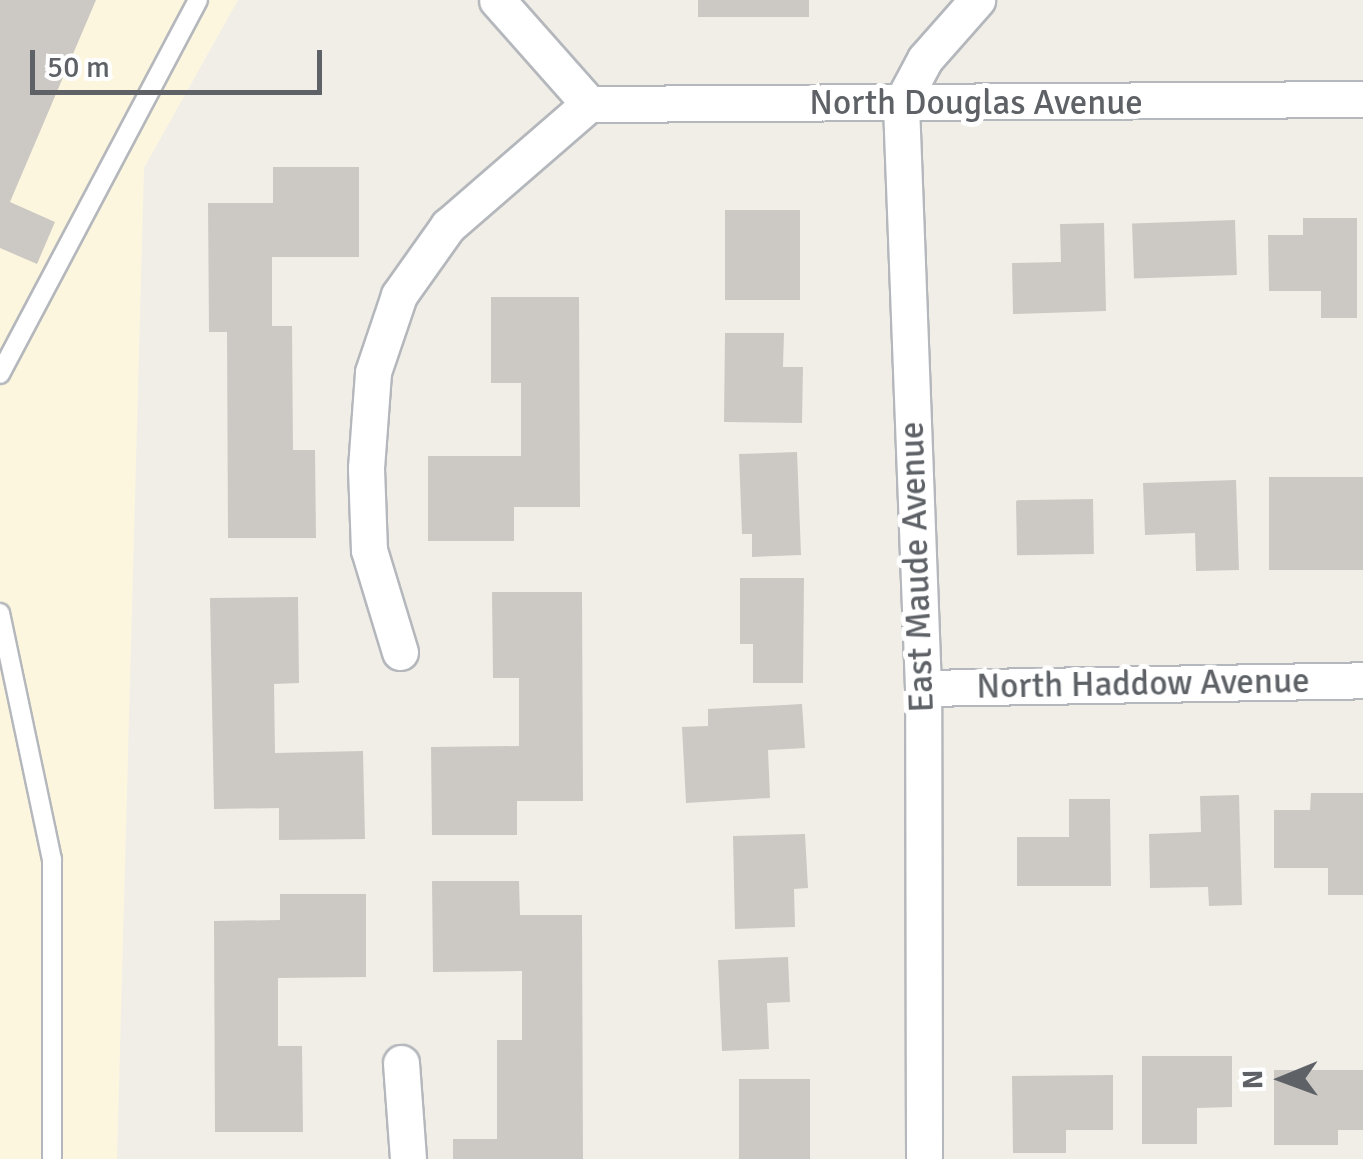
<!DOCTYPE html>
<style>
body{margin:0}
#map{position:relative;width:1363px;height:1159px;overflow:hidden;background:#f0eee7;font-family:Signika,sans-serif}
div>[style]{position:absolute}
.commercial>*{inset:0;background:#fdf6df}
.building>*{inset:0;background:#ccc9c4;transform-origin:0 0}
.roads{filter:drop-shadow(2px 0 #b4b7bb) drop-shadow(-2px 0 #b4b7bb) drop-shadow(0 2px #b4b7bb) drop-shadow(0 -2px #b4b7bb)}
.lane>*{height:18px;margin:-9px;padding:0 9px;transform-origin:9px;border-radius:9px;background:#fff}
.street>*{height:35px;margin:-17.5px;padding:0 17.5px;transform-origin:17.5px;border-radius:17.5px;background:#fff}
span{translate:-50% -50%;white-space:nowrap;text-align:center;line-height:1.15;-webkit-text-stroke:10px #fff;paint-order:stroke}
.street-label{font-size:35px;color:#5e6267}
.north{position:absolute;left:1233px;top:1029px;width:100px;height:100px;-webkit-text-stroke:8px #fff;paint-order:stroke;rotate:269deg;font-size:28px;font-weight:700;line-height:40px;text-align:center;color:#5e6267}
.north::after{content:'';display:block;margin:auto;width:35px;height:45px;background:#5e6267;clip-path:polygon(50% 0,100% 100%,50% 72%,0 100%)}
.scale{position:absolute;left:30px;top:50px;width:292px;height:45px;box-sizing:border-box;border:5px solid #5e6267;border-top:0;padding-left:12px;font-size:30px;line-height:35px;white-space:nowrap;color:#5e6267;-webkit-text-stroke:8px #fff;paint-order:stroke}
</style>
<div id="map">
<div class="commercial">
<i style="clip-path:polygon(0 0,238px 0,144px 168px,117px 1159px,0 1159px)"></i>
</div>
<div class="building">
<i style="clip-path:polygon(0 0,96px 0,10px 202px,55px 222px,37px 264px,0 248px)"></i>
<i style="left:698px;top:0;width:111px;height:17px"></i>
<i style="clip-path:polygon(273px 167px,359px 167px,359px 257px,272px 257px,272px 326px,292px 326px,293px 450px,315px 450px,316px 538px,228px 538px,227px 332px,209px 332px,208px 203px,273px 203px)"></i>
<i style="left:725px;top:210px;width:75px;height:90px"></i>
<i style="clip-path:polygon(1303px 218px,1357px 218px,1357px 318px,1321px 318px,1321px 291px,1269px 291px,1268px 235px,1303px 235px)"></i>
<i style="left:1235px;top:220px;width:55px;height:103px;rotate:88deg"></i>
<i style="clip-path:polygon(1104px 223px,1106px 311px,1013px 314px,1012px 263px,1061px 262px,1060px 224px)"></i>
<i style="clip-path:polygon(491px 297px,579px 297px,580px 507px,514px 507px,514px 541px,428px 541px,428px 456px,521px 456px,521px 383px,491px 383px)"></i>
<i style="clip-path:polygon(725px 333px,784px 333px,783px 367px,803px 367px,802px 423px,724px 422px)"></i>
<i style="clip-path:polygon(797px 452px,801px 555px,752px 557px,752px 534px,742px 534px,739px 454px)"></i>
<i style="left:1269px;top:477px;width:94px;height:93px"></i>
<i style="clip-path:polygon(1236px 480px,1239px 570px,1196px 571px,1195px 533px,1145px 535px,1143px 483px)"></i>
<i style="left:1093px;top:499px;width:55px;height:77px;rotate:89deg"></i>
<i style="clip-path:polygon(740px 578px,804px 578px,803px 683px,753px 683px,753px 644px,740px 644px)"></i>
<i style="clip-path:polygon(492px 592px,582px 592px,583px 801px,517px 801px,517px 835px,432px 835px,431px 747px,519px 746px,519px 678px,493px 678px)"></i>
<i style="clip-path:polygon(298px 597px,299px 683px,274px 684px,275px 753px,363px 751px,365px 839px,279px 840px,279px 808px,214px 809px,210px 598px)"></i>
<i style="clip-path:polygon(802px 704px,805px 748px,768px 750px,770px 798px,686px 803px,682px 727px,708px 726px,708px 709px)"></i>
<i style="clip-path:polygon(1311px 793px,1363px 793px,1363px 895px,1328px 895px,1328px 868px,1274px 868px,1274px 810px,1310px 810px)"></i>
<i style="clip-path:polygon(1239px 795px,1242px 905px,1209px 906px,1208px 887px,1150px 888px,1149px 834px,1201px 832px,1200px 796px)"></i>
<i style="clip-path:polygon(1069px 799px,1110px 799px,1111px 886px,1017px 886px,1017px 837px,1069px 837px)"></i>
<i style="clip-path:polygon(805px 834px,808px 888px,794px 889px,795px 927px,735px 929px,733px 836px)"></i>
<i style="clip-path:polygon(432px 881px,519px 881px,520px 915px,582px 915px,583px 1159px,453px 1159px,453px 1139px,497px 1139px,497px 1040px,522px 1040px,522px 971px,433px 972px)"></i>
<i style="clip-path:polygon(280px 894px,366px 894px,366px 977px,278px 978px,278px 1046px,302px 1046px,303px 1132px,215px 1132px,214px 921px,280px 920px)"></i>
<i style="clip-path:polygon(788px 957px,790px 1002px,767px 1003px,769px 1049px,722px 1051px,718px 960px)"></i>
<i style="clip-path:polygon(1142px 1056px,1232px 1056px,1232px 1107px,1197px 1108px,1197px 1144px,1142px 1144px)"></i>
<i style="clip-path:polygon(1274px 1070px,1363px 1070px,1363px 1130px,1338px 1130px,1338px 1145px,1274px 1145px)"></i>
<i style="clip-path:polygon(1113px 1075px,1113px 1130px,1066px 1130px,1066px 1153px,1013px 1153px,1012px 1076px)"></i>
<i style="left:739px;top:1079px;width:71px;height:80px"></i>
</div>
<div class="roads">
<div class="lane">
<i style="left:0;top:374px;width:423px;rotate:-62.1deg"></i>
<i style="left:0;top:613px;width:251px;rotate:78.1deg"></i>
<i style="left:52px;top:859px;width:300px;rotate:90deg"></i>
</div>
<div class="street">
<i style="left:497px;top:0;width:139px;rotate:48.5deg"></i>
<i style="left:589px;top:104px;width:774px;rotate:-0.37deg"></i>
<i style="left:400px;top:652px;width:107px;rotate:-106.9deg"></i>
<i style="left:369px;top:550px;width:82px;rotate:-92.1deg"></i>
<i style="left:366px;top:468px;width:96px;rotate:-85.8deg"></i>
<i style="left:373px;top:372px;width:81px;rotate:-71.3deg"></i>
<i style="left:399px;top:295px;width:85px;rotate:-54.6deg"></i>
<i style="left:448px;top:226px;width:186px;rotate:-40.9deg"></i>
<i style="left:923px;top:688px;width:440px;rotate:-1deg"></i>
<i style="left:401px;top:1063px;width:96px;rotate:85.8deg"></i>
<i style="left:924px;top:1159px;width:471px;rotate:-90.1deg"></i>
<i style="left:923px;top:688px;width:584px;rotate:-92.16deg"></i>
<i style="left:901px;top:104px;width:51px;rotate:-61.9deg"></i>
<i style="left:925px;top:59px;width:79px;rotate:-48.6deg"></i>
</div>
</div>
<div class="street-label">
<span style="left:976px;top:103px">North Douglas Avenue</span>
<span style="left:917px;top:567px;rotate:-92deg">East Maude Avenue</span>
<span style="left:1143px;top:684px;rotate:-1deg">North Haddow Avenue</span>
</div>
<div class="north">N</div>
<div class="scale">50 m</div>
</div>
